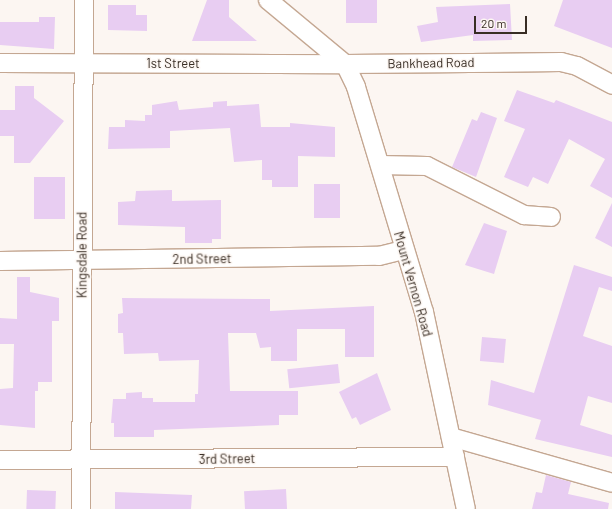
<!DOCTYPE html>
<style>
body{margin:0}
#map{position:relative;width:612px;height:509px;overflow:hidden;background:#fcf6f2;font-family:Barlow,sans-serif}
div>[style]{position:absolute}
.building>*{inset:0;background:#e8cdf2;transform-origin:0 0}
.roads{filter:drop-shadow(1px 0 #c4a792) drop-shadow(-1px 0 #c4a792) drop-shadow(0 1px #c4a792) drop-shadow(0 -1px #c4a792)}
.minor>*{height:18px;margin:-9px;padding:0 9px;transform-origin:9px;border-radius:9px;background:#fff}
span{translate:-50% -50%;white-space:nowrap;text-align:center;line-height:1.15;-webkit-text-stroke:3px #fcf6f2;paint-order:stroke}
.street-label{font-size:13px;color:#382d24}
.scale{position:absolute;left:474px;top:16px;width:53px;height:18px;box-sizing:border-box;border:2px solid #382d24;border-top:0;padding-left:5px;font-size:12px;line-height:14px;white-space:nowrap;color:#382d24;-webkit-text-stroke:3px #fcf6f2;paint-order:stroke}
</style>
<div id="map">
<div class="building">
<i style="clip-path:polygon(207px 0,229px 0,229px 17px,257px 41px,192px 41px)"></i>
<i style="left:346px;top:0;width:31px;height:23px"></i>
<i style="clip-path:polygon(563px 0,612px 0,612px 48px,554px 26px)"></i>
<i style="clip-path:polygon(510px 4px,512px 40px,473px 41px,473px 35px,421px 42px,417px 26px,438px 22px,436px 7px)"></i>
<i style="clip-path:polygon(108px 5px,136px 5px,136px 15px,147px 15px,147px 31px,108px 30px)"></i>
<i style="clip-path:polygon(39px 17px,55px 17px,54px 49px,0 45px,0 22px,39px 22px)"></i>
<i style="clip-path:polygon(15px 86px,34px 86px,34px 98px,64px 121px,30px 163px,14px 163px,14px 136px,0 136px,0 110px,15px 110px)"></i>
<i style="clip-path:polygon(517px 90px,554px 103px,556px 100px,612px 122px,612px 198px,590px 186px,605px 159px,569px 139px,548px 184px,533px 177px,528px 187px,504px 177px,525px 129px,504px 121px)"></i>
<i style="clip-path:polygon(177px 101px,179px 110px,213px 107px,213px 102px,227px 101px,227px 106px,259px 104px,261px 127px,290px 127px,290px 123px,335px 127px,335px 157px,298px 156px,298px 187px,272px 187px,272px 180px,262px 180px,262px 160px,234px 162px,230px 128px,170px 131px,170px 148px,108px 149px,109px 127px,125px 127px,125px 120px,145px 121px,145px 115px,152px 115px,152px 105px)"></i>
<i style="clip-path:polygon(481px 112px,497px 118px,476px 177px,452px 167px,472px 119px,477px 121px)"></i>
<i style="left:34px;top:177px;width:31px;height:42px"></i>
<i style="left:314px;top:184px;width:26px;height:34px"></i>
<i style="clip-path:polygon(172px 190px,172px 201px,221px 200px,221px 239px,212px 239px,212px 243px,185px 243px,185px 227px,118px 225px,118px 202px,135px 201px,136px 191px)"></i>
<i style="clip-path:polygon(612px 203px,612px 247px,595px 238px)"></i>
<i style="clip-path:polygon(484px 223px,507px 231px,494px 274px,465px 265px)"></i>
<i style="clip-path:polygon(574px 265px,612px 277px,612px 291px,599px 287px,583px 336px,612px 346px,612px 403px,588px 396px,580px 425px,612px 435px,612px 457px,535px 439px,541px 420px,488px 405px,491px 380px,534px 393px)"></i>
<i style="clip-path:polygon(17px 277px,30px 277px,30px 292px,59px 298px,59px 321px,52px 321px,52px 382px,38px 382px,38px 391px,35px 391px,35px 428px,0 425px,0 389px,13px 388px,14px 344px,0 344px,0 318px,17px 319px)"></i>
<i style="clip-path:polygon(122px 298px,270px 299px,270px 311px,374px 306px,374px 357px,345px 357px,345px 329px,297px 329px,297px 361px,271px 361px,271px 347px,260px 348px,256px 333px,228px 333px,230px 391px,298px 391px,298px 415px,279px 415px,279px 425px,154px 430px,154px 437px,114px 437px,114px 423px,111px 423px,113px 399px,126px 399px,126px 393px,142px 392px,142px 398px,153px 398px,153px 402px,195px 402px,195px 394px,198px 394px,199px 360px,159px 361px,158px 353px,124px 354px,123px 333px,118px 333px,118px 314px,123px 313px)"></i>
<i style="left:482px;top:337px;width:24px;height:24px;rotate:5deg"></i>
<i style="left:338px;top:364px;width:19px;height:51px;rotate:84deg"></i>
<i style="clip-path:polygon(377px 373px,391px 410px,360px 425px,356px 417px,352px 419px,339px 392px)"></i>
<i style="clip-path:polygon(546px 475px,571px 482px,568px 494px,609px 503px,608px 509px,532px 509px,536px 492px,542px 493px)"></i>
<i style="left:286px;top:489px;width:20px;height:42px;rotate:87deg"></i>
<i style="left:27px;top:490px;width:29px;height:19px;rotate:2deg"></i>
<i style="clip-path:polygon(115px 492px,192px 495px,191px 509px,115px 509px)"></i>
</div>
<div class="roads">
<div class="minor">
<i style="left:268px;top:0;width:100px;rotate:39.7deg"></i>
<i style="left:345px;top:64px;width:216px;rotate:-0.5deg"></i>
<i style="left:561px;top:62px;width:16px;rotate:14deg"></i>
<i style="left:577px;top:66px;width:40px;rotate:28deg"></i>
<i style="left:0;top:63px;width:345px;rotate:0.2deg"></i>
<i style="left:345px;top:64px;width:25px;rotate:64deg"></i>
<i style="left:356px;top:87px;width:235px;rotate:73.2deg"></i>
<i style="left:424px;top:312px;width:201px;rotate:78deg"></i>
<i style="left:380px;top:165px;width:47px;rotate:1.2deg"></i>
<i style="left:427px;top:166px;width:109px;rotate:26.8deg"></i>
<i style="left:524px;top:215px;width:27px;rotate:4deg"></i>
<i style="left:0;top:261px;width:379px;rotate:-0.8deg"></i>
<i style="left:379px;top:256px;width:25px;rotate:-14deg"></i>
<i style="left:451px;top:437px;width:167px;rotate:15.9deg"></i>
<i style="left:0;top:460px;width:455px;rotate:-0.4deg"></i>
<i style="left:81px;top:509px;width:509px;rotate:-89.66deg"></i>
</div>
</div>
<div class="street-label">
<span style="left:173px;top:63px">1st Street</span>
<span style="left:431px;top:63px;rotate:-1deg">Bankhead Road</span>
<span style="left:82px;top:255px;rotate:-90deg">Kingsdale Road</span>
<span style="left:202px;top:259px;rotate:-1deg">2nd Street</span>
<span style="left:413px;top:284px;rotate:74deg">Mount Vernon Road</span>
<span style="left:227px;top:459px;rotate:-1deg">3rd Street</span>
</div>
<div class="scale">20 m</div>
</div>
